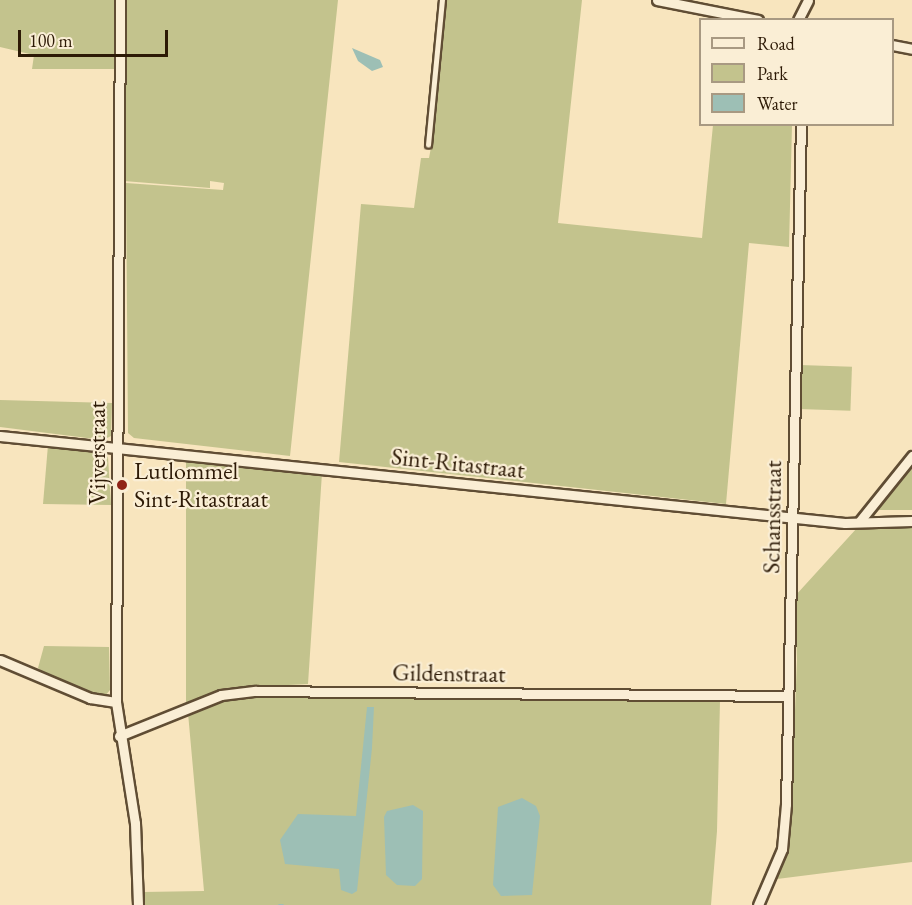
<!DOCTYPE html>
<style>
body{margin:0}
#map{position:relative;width:912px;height:905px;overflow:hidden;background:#f8e5be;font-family:"EB Garamond",serif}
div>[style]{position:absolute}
.green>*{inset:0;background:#c3c38d;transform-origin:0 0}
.water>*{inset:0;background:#9dbfb5}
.stream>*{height:3px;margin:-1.5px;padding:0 1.5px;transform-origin:1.5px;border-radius:1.5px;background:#9dbfb5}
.roads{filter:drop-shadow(2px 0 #604d34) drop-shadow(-2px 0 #604d34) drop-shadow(0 2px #604d34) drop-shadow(0 -2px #604d34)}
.service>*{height:4.5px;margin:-2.25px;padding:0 2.25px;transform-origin:2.25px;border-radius:2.25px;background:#faeed5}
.minor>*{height:9px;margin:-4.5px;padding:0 4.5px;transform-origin:4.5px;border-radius:4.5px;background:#faeed5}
.dots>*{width:16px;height:16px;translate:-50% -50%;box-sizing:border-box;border:3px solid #faeed5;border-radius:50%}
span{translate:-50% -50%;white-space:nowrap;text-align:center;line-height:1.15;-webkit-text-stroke:4.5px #faeed5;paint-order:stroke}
.street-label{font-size:24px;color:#2d1a06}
.poi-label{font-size:24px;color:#2d1a06}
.left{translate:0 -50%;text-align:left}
.legend{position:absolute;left:699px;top:18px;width:195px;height:108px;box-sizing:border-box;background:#faeed5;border:2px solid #a89982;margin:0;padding:8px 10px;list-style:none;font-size:18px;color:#2d1a06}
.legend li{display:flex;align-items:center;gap:12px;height:30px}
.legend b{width:30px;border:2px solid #a89982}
.scale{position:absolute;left:18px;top:30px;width:150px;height:27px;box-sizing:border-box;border:3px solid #2d1a06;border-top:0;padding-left:8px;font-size:18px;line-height:21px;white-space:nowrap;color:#2d1a06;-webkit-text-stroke:4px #faeed5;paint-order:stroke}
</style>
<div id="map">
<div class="green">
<i style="clip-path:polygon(0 0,115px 0,114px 69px,32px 69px,34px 55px,0 47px)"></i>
<i style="clip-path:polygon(124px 0,338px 0,290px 456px,134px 438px,128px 433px,126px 183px,223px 190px,224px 183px,210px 181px,210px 188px,124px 181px)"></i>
<i style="clip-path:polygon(447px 0,582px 0,558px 223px,702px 238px,713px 125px,792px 125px,789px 247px,749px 243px,726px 504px,339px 462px,361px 204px,414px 208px,421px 158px,429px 158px,435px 126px)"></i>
<i style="left:800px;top:365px;width:52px;height:44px;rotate:2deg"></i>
<i style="clip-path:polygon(0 400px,112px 403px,111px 436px,103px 440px,0 427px)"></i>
<i style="clip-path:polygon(48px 445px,101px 452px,108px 457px,111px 505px,43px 504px)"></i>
<i style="clip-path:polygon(186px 461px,322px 473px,308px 684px,226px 688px,186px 704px)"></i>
<i style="clip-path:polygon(912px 463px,912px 510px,877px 510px,876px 506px)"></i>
<i style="clip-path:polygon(912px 526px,912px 862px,777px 879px,790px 836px,797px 660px,795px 596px,857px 528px)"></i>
<i style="clip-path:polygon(44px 646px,109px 647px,110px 690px,104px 697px,88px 695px,47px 675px,38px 668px)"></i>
<i style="clip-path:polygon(237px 696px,720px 701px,717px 831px,711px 905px,144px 905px,143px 892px,204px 891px,188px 713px)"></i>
</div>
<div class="water">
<i style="clip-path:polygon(352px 48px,380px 60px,383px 67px,372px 71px,358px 61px)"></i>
<i style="clip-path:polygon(367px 707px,374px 707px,372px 748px,357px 891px,352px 894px,341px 890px,339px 869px,285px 864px,280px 840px,298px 814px,356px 816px)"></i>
<i style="clip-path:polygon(522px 798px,536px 806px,540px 816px,532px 895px,501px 896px,493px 885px,498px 807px)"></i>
<i style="clip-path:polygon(413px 805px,423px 811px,422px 879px,415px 886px,397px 885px,386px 875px,384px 817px,387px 811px)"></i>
</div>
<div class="stream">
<i style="left:279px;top:905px;width:3px"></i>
</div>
<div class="roads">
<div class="service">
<i style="left:428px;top:145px;width:146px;rotate:-84.5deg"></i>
</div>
<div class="minor">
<i style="left:120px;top:0;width:702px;rotate:90.33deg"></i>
<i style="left:116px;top:702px;width:122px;rotate:81.1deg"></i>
<i style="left:135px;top:823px;width:82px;rotate:87.9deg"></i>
<i style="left:657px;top:0;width:103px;rotate:11.2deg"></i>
<i style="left:798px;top:20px;width:22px;rotate:-63deg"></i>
<i style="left:892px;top:45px;width:20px;rotate:11deg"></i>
<i style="left:0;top:436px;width:849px;rotate:5.88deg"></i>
<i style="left:845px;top:523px;width:67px;rotate:-1.7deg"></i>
<i style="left:859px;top:522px;width:85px;rotate:-51.2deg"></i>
<i style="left:0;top:660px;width:98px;rotate:22.9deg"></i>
<i style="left:90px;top:698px;width:26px;rotate:9deg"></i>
<i style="left:119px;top:736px;width:110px;rotate:-21.9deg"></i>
<i style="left:221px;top:695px;width:35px;rotate:-7deg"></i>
<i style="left:256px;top:691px;width:532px;rotate:0.54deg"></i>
<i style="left:758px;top:905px;width:61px;rotate:-66.8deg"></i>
<i style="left:782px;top:849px;width:45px;rotate:-84.9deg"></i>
<i style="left:786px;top:804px;width:680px;rotate:-88.74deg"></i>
</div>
</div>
<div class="dots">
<i style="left:122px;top:485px;background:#8f2418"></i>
</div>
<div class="street-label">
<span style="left:97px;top:453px;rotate:-90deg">Vijverstraat</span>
<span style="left:458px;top:463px;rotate:6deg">Sint-Ritastraat</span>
<span style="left:772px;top:517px;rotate:-89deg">Schansstraat</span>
<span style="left:449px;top:673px;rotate:1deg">Gildenstraat</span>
</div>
<div class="poi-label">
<span class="left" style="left:134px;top:485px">Lutlommel<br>Sint-Ritastraat</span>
</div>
<ul class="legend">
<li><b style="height:8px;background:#faeed5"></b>Road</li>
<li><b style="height:16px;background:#c3c38d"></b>Park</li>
<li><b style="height:16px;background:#9dbfb5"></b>Water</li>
</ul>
<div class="scale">100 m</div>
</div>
